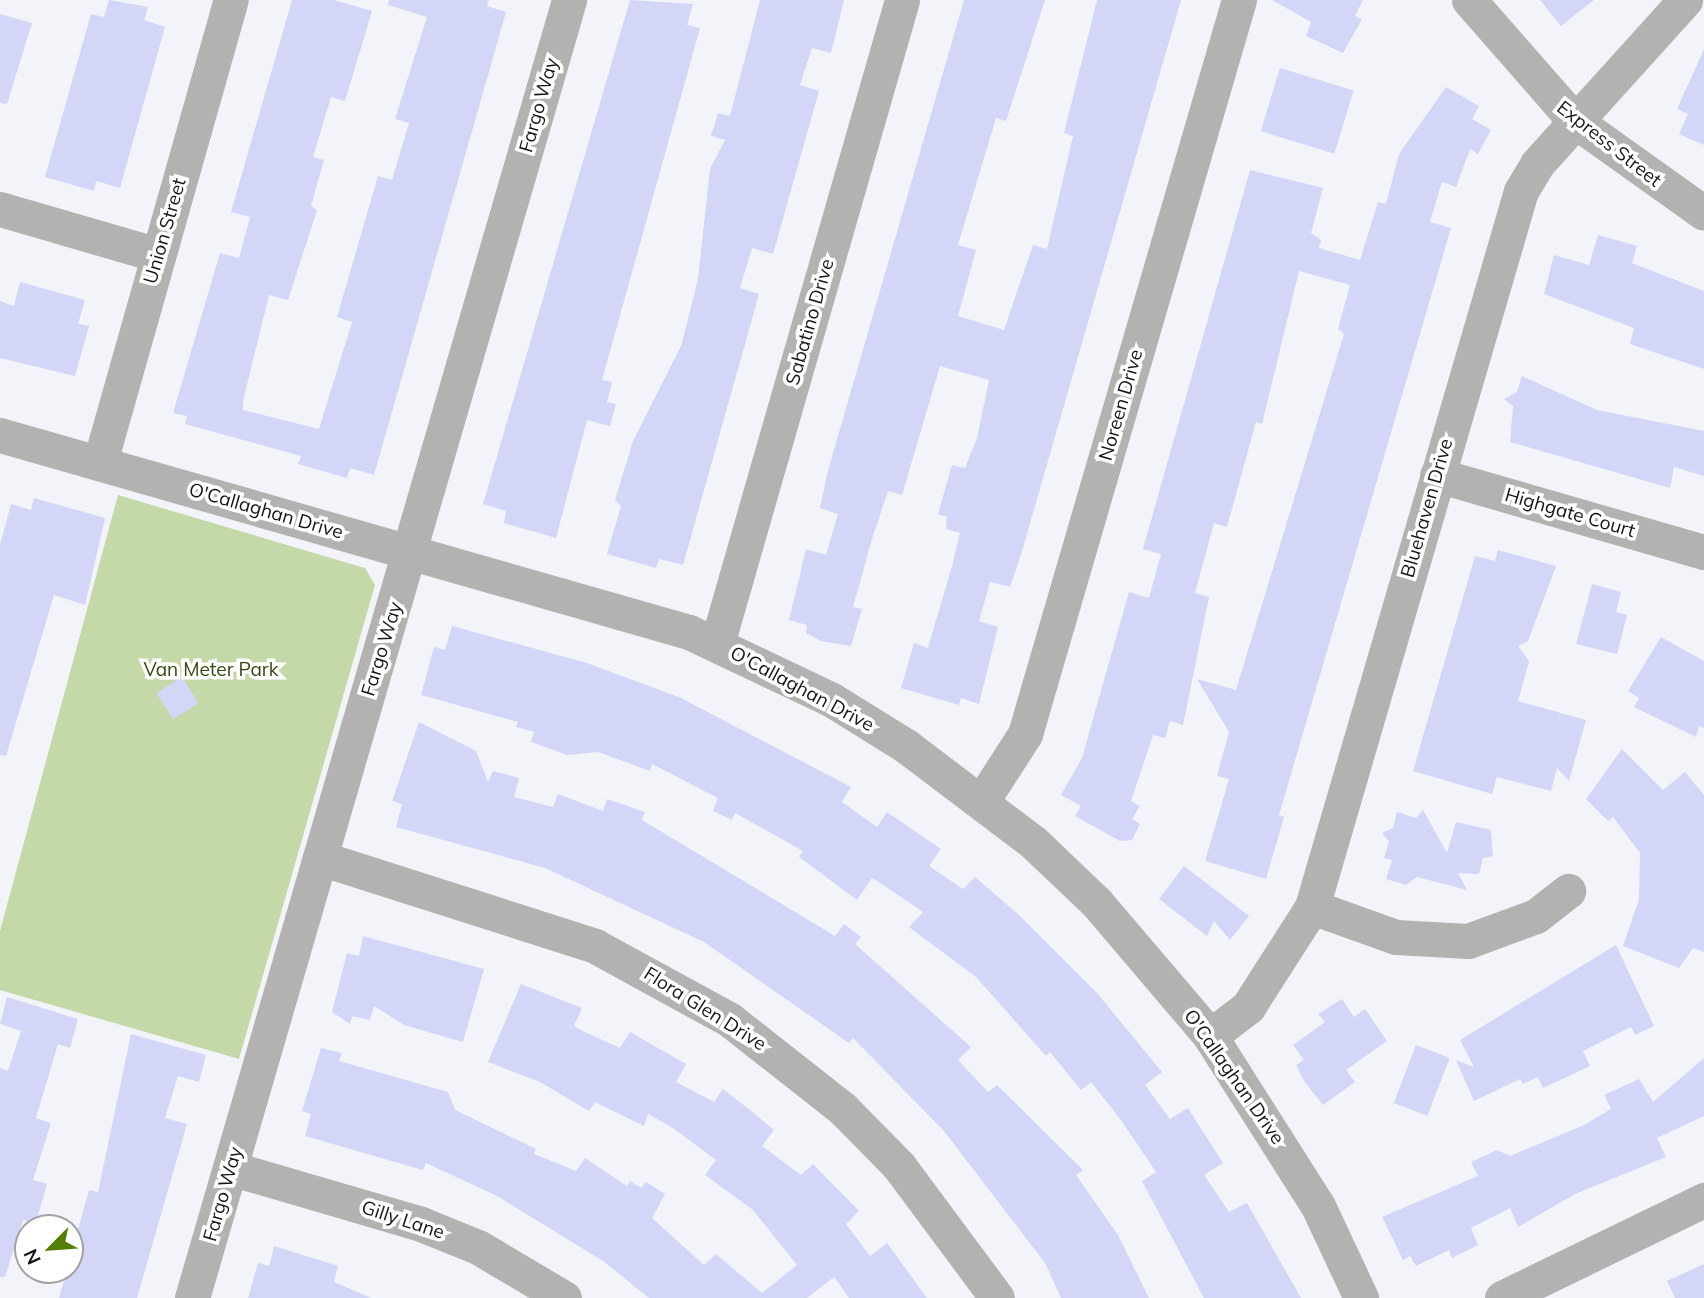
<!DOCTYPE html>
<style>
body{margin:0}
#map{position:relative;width:1704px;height:1298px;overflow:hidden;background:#f3f4fa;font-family:Mulish,sans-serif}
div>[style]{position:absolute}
.green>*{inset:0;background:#c4d8a8}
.building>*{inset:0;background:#d3d6f6;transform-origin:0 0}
.minor>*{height:35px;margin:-17.5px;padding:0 17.5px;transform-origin:17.5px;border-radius:17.5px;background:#b4b2b0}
span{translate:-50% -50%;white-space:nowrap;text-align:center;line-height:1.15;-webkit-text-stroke:7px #fff;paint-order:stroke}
.street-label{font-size:19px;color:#161618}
.park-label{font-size:19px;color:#34470d}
.north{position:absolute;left:14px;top:1214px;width:70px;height:70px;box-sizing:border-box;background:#fff;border:2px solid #a2a2a3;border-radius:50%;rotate:245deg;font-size:19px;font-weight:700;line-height:28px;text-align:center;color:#161618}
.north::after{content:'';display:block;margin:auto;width:24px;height:32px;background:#537f04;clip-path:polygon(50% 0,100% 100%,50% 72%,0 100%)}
</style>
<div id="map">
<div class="green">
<i style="clip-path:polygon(118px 495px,365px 568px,375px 585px,239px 1059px,0 990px,0 931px)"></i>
</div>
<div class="building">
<i style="clip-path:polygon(109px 0,148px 7px,144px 20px,165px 27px,120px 188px,96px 181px,94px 191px,45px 177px,91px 14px,104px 17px)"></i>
<i style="clip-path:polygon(292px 0,334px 0,372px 11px,345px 101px,331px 97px,313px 157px,324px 160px,311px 206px,317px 210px,288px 300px,269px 295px,243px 401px,243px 410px,319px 429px,352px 322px,337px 317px,378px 176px,392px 180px,409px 123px,395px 119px,427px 17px,388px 5px,389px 0,489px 0,487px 6px,506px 12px,374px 475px,350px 468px,347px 478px,298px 464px,301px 456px,185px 424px,187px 416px,173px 413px,220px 253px,239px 258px,250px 217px,231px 212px)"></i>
<i style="clip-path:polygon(630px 0,693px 4px,687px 25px,700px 28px,602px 380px,612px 382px,607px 402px,616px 404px,610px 426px,587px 420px,556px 538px,504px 523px,506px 511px,483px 504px)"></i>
<i style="clip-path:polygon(760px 0,844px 0,831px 53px,812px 48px,800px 85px,819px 91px,773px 254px,752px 248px,740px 288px,759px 294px,683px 565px,659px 559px,656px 568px,607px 554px,621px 506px,615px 500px,633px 441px,681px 346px,698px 279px,710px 169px,725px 140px,711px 136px,718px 113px,730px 116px)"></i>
<i style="clip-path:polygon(964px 0,1045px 0,1006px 121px,996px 118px,958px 245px,976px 250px,958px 316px,1004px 330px,1033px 245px,1047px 249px,1073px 136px,1064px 133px,1097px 0,1181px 0,1022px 551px,1010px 587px,990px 582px,979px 621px,998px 627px,979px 704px,961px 698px,959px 705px,901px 688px,914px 643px,928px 648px,952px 566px,960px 533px,946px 529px,947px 517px,938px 514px,952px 465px,965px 468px,977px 438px,989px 380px,940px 366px,902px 495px,888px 491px,872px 539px,853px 607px,862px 609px,851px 646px,821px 641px,806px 633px,807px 625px,789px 620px,806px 549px,826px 555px,838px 514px,820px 508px,827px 474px)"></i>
<i style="clip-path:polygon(1272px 0,1363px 0,1355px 16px,1362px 19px,1343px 53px,1306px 36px,1311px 22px)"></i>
<i style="clip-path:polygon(1540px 0,1594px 0,1561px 26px)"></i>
<i style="clip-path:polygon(0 14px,32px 23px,7px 104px,0 103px)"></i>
<i style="clip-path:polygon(1704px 49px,1704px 145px,1679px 134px,1688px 114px,1677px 109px)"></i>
<i style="left:1280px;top:68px;width:77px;height:66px;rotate:17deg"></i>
<i style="clip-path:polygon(1446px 87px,1479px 106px,1472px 119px,1491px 130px,1478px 154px,1470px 149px,1456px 187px,1442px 182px,1430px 222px,1451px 228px,1279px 815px,1284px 817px,1266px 879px,1205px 861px,1229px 779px,1217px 776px,1229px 732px,1197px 679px,1236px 690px,1344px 334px,1338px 329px,1350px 285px,1299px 271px,1262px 424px,1256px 422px,1227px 527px,1214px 523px,1195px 593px,1209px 597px,1183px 725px,1170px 721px,1165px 738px,1153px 735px,1131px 801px,1140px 806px,1132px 819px,1140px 824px,1132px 840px,1120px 841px,1075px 816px,1081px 806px,1061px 795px,1082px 758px,1129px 592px,1149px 598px,1161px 554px,1143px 549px,1250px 170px,1323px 188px,1311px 233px,1321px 240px,1319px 248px,1360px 260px,1378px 202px,1386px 204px,1399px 154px)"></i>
<i style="clip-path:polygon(1598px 235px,1637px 246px,1632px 263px,1704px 291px,1704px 369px,1630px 344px,1634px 328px,1544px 294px,1554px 255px,1589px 265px)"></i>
<i style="clip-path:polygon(20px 282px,85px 300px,78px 324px,89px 326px,75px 376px,0 358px,0 301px,14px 306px)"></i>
<i style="clip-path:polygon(1522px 376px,1597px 410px,1704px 431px,1704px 476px,1674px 467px,1670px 488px,1510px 442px,1513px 406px,1504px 399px,1517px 392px)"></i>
<i style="clip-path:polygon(34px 498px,105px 518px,85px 605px,54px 595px,6px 756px,0 755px,0 545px,11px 504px,31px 510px)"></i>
<i style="clip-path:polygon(1498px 550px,1556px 566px,1528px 641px,1518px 646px,1529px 661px,1518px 701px,1586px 720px,1569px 781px,1557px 768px,1551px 791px,1497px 777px,1492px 794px,1413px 771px,1475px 556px,1495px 561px)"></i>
<i style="clip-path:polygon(1592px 584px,1621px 592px,1616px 612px,1627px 615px,1617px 654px,1576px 644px)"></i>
<i style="clip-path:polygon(452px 626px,587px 663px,681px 698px,851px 787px,842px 802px,877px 827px,887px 812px,941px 849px,929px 866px,963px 889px,975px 877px,1020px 916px,1097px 993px,1162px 1072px,1145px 1085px,1170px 1119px,1188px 1108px,1223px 1163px,1204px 1175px,1229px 1212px,1247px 1203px,1301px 1298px,1204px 1298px,1142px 1181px,1156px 1172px,1121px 1120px,1091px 1082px,1081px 1090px,1050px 1052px,1046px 1056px,976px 977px,909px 927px,923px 912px,898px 895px,872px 878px,857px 900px,799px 857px,803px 851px,735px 813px,732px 820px,713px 811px,718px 798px,652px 764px,650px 771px,598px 752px,567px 755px,531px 742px,534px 732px,516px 727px,518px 722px,421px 695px,434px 647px,445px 650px)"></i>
<i style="clip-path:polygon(1661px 637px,1704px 661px,1704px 728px,1699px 726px,1696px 737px,1634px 707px,1639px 698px,1628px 691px)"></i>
<i style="left:182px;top:677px;width:31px;height:30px;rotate:58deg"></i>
<i style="clip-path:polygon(419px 722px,476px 751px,488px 782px,493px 771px,519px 778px,514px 797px,553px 807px,558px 794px,603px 811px,607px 799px,645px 812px,642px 820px,835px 936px,844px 924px,861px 937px,855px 944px,971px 1047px,958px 1060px,988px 1092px,997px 1085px,1083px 1170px,1076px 1175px,1118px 1235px,1149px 1298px,1061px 1298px,1045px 1263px,944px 1131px,853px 1038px,849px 1043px,704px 942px,545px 868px,396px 827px,402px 804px,392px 801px)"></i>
<i style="clip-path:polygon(1622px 749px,1663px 790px,1685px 772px,1704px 795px,1704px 952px,1693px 948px,1679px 968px,1623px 946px,1639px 899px,1640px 853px,1613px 817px,1608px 821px,1586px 799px)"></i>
<i style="clip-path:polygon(1423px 810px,1447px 853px,1456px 822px,1491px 830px,1493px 856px,1483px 858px,1479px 874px,1458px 873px,1467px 890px,1417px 877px,1406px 885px,1386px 879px,1392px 860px,1384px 858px,1389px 841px,1382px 833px,1393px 828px,1397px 812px,1416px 818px)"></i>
<i style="clip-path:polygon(1184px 866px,1249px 916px,1230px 940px,1214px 921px,1207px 936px,1159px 899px)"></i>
<i style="clip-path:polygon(363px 936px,484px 969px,463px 1042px,404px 1025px,374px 1006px,370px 1020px,352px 1016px,350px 1024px,332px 1012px,347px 953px,359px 956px)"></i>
<i style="clip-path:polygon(1616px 945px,1654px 1026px,1635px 1035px,1631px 1027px,1583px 1051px,1590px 1066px,1543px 1088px,1538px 1077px,1523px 1084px,1520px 1079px,1474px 1101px,1456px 1060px,1474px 1067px,1460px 1040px)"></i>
<i style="clip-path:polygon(521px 984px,582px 1008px,574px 1026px,585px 1032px,620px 1048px,630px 1032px,686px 1064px,676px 1082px,714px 1102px,723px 1089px,745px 1106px,774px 1130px,762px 1146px,801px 1175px,813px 1164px,859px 1211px,846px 1224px,870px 1256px,887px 1243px,927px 1298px,849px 1298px,834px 1277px,807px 1298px,649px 1298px,603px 1261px,497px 1196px,426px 1163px,423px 1170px,305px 1136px,311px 1114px,302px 1111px,321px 1048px,342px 1053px,339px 1061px,448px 1092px,455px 1110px,536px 1149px,534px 1154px,576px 1171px,585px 1158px,627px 1186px,630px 1181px,641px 1188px,646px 1182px,665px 1194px,652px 1218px,704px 1265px,716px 1254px,762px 1293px,797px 1265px,753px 1210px,705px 1175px,716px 1160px,673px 1128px,648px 1114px,644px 1126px,595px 1102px,589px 1111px,540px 1082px,488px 1062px)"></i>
<i style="clip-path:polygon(7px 997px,78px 1019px,70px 1048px,58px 1044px,36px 1118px,51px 1123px,33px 1180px,47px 1184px,36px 1223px,23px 1220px,5px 1277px,0 1277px,0 1068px,8px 1071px,21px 1031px,0 1024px)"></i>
<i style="clip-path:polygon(1342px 999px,1354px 1017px,1365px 1009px,1387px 1041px,1346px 1070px,1355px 1082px,1323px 1105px,1304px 1081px,1296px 1065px,1304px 1060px,1293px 1045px,1325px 1022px,1318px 1014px)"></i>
<i style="clip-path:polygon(131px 1034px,206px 1055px,199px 1082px,178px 1076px,165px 1118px,187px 1124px,137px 1298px,59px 1298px,89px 1190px,98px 1192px)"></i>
<i style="left:1416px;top:1045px;width:36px;height:62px;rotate:21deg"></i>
<i style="clip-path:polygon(1704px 1058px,1704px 1116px,1657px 1138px,1666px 1157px,1575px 1194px,1518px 1227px,1510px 1208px,1471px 1228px,1478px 1245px,1452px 1258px,1449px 1250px,1416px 1266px,1410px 1256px,1403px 1260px,1382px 1217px,1478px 1176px,1471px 1162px,1497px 1150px,1510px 1156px,1584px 1125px,1611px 1109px,1604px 1095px,1639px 1079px,1653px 1102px)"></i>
<i style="clip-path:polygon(274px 1246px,338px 1266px,334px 1282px,371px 1298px,248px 1298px,258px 1263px,269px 1266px)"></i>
<i style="clip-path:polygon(1704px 1264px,1704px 1298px,1675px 1298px,1667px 1281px)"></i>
</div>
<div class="minor">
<i style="left:1469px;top:0;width:161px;rotate:48.8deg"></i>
<i style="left:1575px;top:121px;width:158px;rotate:35.5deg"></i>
<i style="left:0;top:209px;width:165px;rotate:16.2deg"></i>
<i style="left:0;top:435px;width:717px;rotate:15.96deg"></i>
<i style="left:689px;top:632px;width:158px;rotate:25.4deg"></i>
<i style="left:832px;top:700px;width:87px;rotate:31.9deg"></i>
<i style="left:906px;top:746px;width:159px;rotate:37.1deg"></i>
<i style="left:1033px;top:842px;width:88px;rotate:43.6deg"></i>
<i style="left:1097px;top:903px;width:175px;rotate:49.6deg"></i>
<i style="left:1210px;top:1036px;width:201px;rotate:57.6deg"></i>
<i style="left:1318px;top:1206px;width:102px;rotate:64.9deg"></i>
<i style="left:100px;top:462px;width:480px;rotate:-74.2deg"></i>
<i style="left:1437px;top:475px;width:278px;rotate:16.1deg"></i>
<i style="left:717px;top:644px;width:670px;rotate:-73.97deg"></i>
<i style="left:982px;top:801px;width:80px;rotate:-57.3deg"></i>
<i style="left:1025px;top:734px;width:765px;rotate:-73.75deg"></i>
<i style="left:320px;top:858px;width:289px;rotate:17.7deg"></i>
<i style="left:595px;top:946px;width:154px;rotate:28.7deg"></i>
<i style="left:730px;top:1020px;width:144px;rotate:38.2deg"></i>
<i style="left:843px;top:1109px;width:80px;rotate:45.5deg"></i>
<i style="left:899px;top:1166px;width:164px;rotate:53.4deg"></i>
<i style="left:1312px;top:907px;width:89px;rotate:19.7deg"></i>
<i style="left:1396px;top:937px;width:72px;rotate:3.2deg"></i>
<i style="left:1468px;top:941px;width:72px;rotate:-20.2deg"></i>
<i style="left:1536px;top:916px;width:41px;rotate:-38deg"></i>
<i style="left:1210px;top:1036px;width:48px;rotate:-37.3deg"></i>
<i style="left:1248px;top:1007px;width:119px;rotate:-57.4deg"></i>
<i style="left:1312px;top:907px;width:746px;rotate:-73.73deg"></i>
<i style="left:1521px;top:191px;width:31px;rotate:-59deg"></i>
<i style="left:1537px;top:164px;width:221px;rotate:-47.9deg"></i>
<i style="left:230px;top:1168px;width:199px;rotate:16.3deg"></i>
<i style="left:421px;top:1224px;width:61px;rotate:22deg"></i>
<i style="left:478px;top:1247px;width:100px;rotate:30.7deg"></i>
<i style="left:192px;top:1298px;width:1352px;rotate:-73.8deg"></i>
<i style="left:1502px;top:1298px;width:225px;rotate:-25.9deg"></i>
</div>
<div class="street-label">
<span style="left:539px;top:105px;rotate:-74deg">Fargo Way</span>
<span style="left:1609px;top:144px;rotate:38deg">Express Street</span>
<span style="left:165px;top:231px;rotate:-74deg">Union Street</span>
<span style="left:810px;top:322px;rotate:-74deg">Sabatino Drive</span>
<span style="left:1121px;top:405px;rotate:-74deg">Noreen Drive</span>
<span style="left:1427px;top:508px;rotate:-74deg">Bluehaven Drive</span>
<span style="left:266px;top:511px;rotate:16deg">O'Callaghan Drive</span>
<span style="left:1570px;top:513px;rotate:16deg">Highgate Court</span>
<span style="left:382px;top:649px;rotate:-73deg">Fargo Way</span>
<span style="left:802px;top:689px;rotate:28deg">O'Callaghan Drive</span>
<span style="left:705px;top:1009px;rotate:32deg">Flora Glen Drive</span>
<span style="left:1234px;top:1077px;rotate:55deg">O'Callaghan Drive</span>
<span style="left:223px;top:1194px;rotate:-74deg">Fargo Way</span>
<span style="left:403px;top:1220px;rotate:18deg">Gilly Lane</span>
</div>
<div class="park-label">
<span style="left:211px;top:670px">Van Meter Park</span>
</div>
<div class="north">N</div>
</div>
